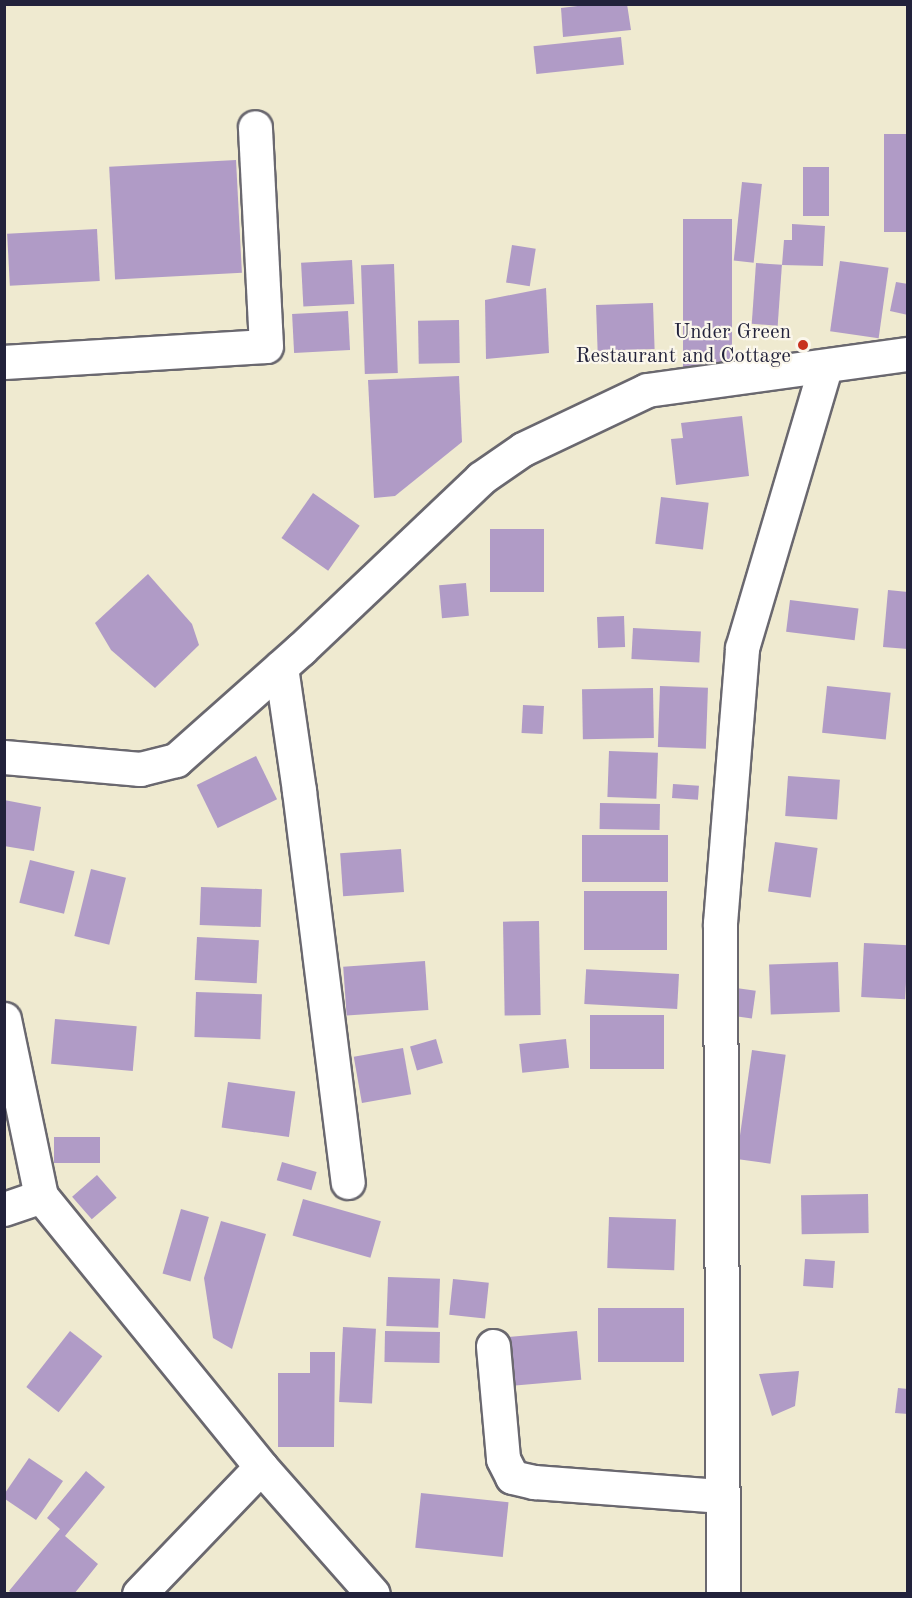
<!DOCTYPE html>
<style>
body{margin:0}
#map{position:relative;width:912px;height:1598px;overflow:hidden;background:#efead0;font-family:"Old Standard TT",serif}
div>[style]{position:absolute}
.building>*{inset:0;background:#b09bc6;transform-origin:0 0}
.roads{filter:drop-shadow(2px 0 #6a686f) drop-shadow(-2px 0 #6a686f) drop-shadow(0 2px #6a686f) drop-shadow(0 -2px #6a686f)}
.minor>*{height:33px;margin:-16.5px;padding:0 16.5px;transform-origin:16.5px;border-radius:16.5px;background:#fff}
.dots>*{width:16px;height:16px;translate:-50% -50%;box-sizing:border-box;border:3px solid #fbf7ec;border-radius:50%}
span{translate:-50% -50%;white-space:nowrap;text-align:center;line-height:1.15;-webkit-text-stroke:4.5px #fbf7ec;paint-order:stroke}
.poi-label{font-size:21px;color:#22223b}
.right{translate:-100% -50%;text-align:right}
.frame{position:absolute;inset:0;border:6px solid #22223b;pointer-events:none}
</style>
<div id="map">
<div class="building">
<i style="clip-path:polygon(594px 4px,627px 4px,631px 30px,563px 37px,561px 8px)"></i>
<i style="left:621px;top:37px;width:28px;height:88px;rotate:84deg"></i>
<i style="left:884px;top:134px;width:24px;height:98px"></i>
<i style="left:236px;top:160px;width:113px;height:127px;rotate:87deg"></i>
<i style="left:803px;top:167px;width:26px;height:49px"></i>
<i style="left:742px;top:182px;width:20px;height:79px;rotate:6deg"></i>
<i style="left:732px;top:219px;width:155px;height:49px;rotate:90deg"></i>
<i style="clip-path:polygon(792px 224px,825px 226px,823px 266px,782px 265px,784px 240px,792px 240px)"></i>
<i style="left:97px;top:229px;width:52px;height:90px;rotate:87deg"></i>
<i style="left:512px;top:245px;width:24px;height:38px;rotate:9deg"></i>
<i style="left:352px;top:260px;width:44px;height:51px;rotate:87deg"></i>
<i style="left:840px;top:261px;width:49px;height:71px;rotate:8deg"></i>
<i style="left:756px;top:263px;width:26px;height:61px;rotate:4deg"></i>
<i style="left:394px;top:264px;width:109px;height:33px;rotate:88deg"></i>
<i style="clip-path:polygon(896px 282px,908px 284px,908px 315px,890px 311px)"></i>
<i style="clip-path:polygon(546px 288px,549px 353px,486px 359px,485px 300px)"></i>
<i style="left:653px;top:303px;width:46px;height:57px;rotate:88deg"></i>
<i style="left:348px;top:311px;width:39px;height:56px;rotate:87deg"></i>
<i style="left:459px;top:320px;width:43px;height:41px;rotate:89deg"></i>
<i style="clip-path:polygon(459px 376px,462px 442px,395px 496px,374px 498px,368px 380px)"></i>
<i style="clip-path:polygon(742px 416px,749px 476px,676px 485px,671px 439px,683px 438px,681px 423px)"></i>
<i style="left:313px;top:493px;width:57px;height:55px;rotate:35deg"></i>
<i style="left:661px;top:497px;width:48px;height:47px;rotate:7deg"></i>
<i style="left:490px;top:529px;width:54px;height:63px"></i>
<i style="clip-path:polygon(148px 574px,192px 624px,199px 645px,155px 688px,111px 650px,95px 623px)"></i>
<i style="left:466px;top:583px;width:33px;height:27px;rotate:85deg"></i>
<i style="clip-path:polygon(888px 590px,908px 592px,908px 649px,883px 647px)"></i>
<i style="left:790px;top:600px;width:69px;height:32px;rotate:7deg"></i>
<i style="left:624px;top:616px;width:31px;height:27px;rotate:88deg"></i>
<i style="left:633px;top:628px;width:68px;height:31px;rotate:3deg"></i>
<i style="left:660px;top:686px;width:48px;height:61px;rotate:2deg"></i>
<i style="left:827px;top:686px;width:64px;height:47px;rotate:6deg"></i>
<i style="left:653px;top:688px;width:50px;height:71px;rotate:89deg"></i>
<i style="left:523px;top:705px;width:21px;height:28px;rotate:3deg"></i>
<i style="left:609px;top:751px;width:49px;height:46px;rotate:2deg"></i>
<i style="left:256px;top:756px;width:48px;height:66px;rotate:64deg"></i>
<i style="left:788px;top:776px;width:52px;height:40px;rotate:4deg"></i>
<i style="left:673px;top:784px;width:26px;height:14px;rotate:4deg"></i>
<i style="clip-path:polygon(4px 800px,41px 807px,34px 851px,4px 846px)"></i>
<i style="left:600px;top:803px;width:60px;height:26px;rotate:1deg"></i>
<i style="left:582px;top:835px;width:86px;height:47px"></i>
<i style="left:775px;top:842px;width:43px;height:50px;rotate:8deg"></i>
<i style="left:401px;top:849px;width:43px;height:61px;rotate:86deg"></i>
<i style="left:30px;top:860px;width:46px;height:44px;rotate:14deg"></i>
<i style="left:91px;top:869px;width:36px;height:69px;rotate:14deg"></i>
<i style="left:201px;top:887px;width:61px;height:38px;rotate:2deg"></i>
<i style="left:584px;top:891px;width:83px;height:59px"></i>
<i style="left:539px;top:921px;width:94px;height:36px;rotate:89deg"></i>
<i style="left:197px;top:937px;width:62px;height:43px;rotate:3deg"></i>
<i style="left:864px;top:943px;width:44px;height:54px;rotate:3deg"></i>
<i style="left:425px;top:961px;width:49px;height:82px;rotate:86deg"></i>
<i style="left:838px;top:962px;width:50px;height:69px;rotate:88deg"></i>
<i style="left:679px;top:974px;width:35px;height:93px;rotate:93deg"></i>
<i style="left:729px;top:987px;width:27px;height:28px;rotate:8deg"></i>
<i style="left:196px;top:992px;width:66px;height:45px;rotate:2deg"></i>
<i style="left:590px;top:1015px;width:74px;height:54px"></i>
<i style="left:55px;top:1019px;width:82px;height:45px;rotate:5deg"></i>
<i style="left:436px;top:1039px;width:25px;height:27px;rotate:74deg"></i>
<i style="left:566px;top:1039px;width:29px;height:47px;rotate:84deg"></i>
<i style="left:403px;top:1048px;width:47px;height:50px;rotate:80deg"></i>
<i style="left:752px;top:1050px;width:34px;height:110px;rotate:8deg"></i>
<i style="left:228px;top:1082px;width:68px;height:46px;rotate:8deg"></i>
<i style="left:54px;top:1137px;width:46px;height:26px"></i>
<i style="left:282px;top:1162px;width:36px;height:19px;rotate:16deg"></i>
<i style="left:97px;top:1175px;width:30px;height:33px;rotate:49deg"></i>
<i style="left:868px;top:1194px;width:39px;height:67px;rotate:89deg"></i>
<i style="left:303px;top:1199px;width:81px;height:38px;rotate:16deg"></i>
<i style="left:181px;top:1209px;width:29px;height:67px;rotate:16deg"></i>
<i style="left:609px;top:1217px;width:67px;height:51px;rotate:2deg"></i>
<i style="clip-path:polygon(221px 1221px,266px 1234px,232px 1349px,213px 1338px,204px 1278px)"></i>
<i style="left:805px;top:1259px;width:30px;height:27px;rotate:4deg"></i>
<i style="left:388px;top:1277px;width:52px;height:49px;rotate:2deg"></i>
<i style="left:453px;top:1279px;width:36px;height:36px;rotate:6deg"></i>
<i style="left:598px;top:1308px;width:86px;height:54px"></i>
<i style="left:343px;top:1327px;width:33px;height:75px;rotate:3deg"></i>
<i style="left:70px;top:1331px;width:41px;height:71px;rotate:38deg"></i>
<i style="left:385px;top:1331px;width:55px;height:31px;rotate:1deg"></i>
<i style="left:577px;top:1331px;width:49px;height:69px;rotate:85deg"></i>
<i style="clip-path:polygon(310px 1352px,335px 1352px,334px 1447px,278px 1447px,278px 1373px,310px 1373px)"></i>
<i style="clip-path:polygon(799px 1371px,795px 1406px,772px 1416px,759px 1374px)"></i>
<i style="clip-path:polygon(898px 1388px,908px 1389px,908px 1414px,895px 1413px)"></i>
<i style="clip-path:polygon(29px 1458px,63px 1481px,36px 1520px,5px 1499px,5px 1493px)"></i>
<i style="clip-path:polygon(86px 1471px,105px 1487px,65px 1536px,98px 1564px,74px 1594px,13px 1594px,9px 1591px,60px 1529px,47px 1518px)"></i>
<i style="left:421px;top:1493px;width:88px;height:55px;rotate:6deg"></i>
</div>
<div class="roads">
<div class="minor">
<i style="left:4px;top:362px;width:262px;rotate:-3.5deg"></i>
<i style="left:266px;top:346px;width:219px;rotate:-92.9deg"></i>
<i style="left:281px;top:667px;width:125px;rotate:81.7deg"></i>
<i style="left:299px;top:791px;width:394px;rotate:82.9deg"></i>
<i style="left:4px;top:757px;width:137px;rotate:5deg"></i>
<i style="left:140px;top:769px;width:37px;rotate:-14deg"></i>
<i style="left:176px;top:760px;width:167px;rotate:-41.6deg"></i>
<i style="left:301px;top:649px;width:248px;rotate:-43.5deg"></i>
<i style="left:481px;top:478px;width:51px;rotate:-34.6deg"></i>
<i style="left:523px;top:449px;width:137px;rotate:-25.4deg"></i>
<i style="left:647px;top:390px;width:263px;rotate:-7.9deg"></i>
<i style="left:4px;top:1019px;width:181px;rotate:78.2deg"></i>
<i style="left:41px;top:1196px;width:349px;rotate:50.9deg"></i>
<i style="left:261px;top:1467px;width:169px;rotate:48.6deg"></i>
<i style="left:4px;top:1209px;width:39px;rotate:-19deg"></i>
<i style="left:493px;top:1346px;width:113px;rotate:84.9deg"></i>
<i style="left:503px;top:1459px;width:20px;rotate:63deg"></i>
<i style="left:512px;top:1477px;width:23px;rotate:13deg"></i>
<i style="left:534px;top:1482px;width:189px;rotate:4.3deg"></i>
<i style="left:139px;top:1594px;width:176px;rotate:-46.2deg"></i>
<i style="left:723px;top:1594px;width:671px;rotate:-90.26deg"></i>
<i style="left:720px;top:923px;width:276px;rotate:-85.4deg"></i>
<i style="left:742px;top:648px;width:293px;rotate:-73.5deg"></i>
</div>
</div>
<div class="dots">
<i style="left:803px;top:345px;background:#c8321e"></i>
</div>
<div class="poi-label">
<span class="right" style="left:791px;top:345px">Under Green<br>Restaurant and Cottage</span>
</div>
<div class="frame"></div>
</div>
